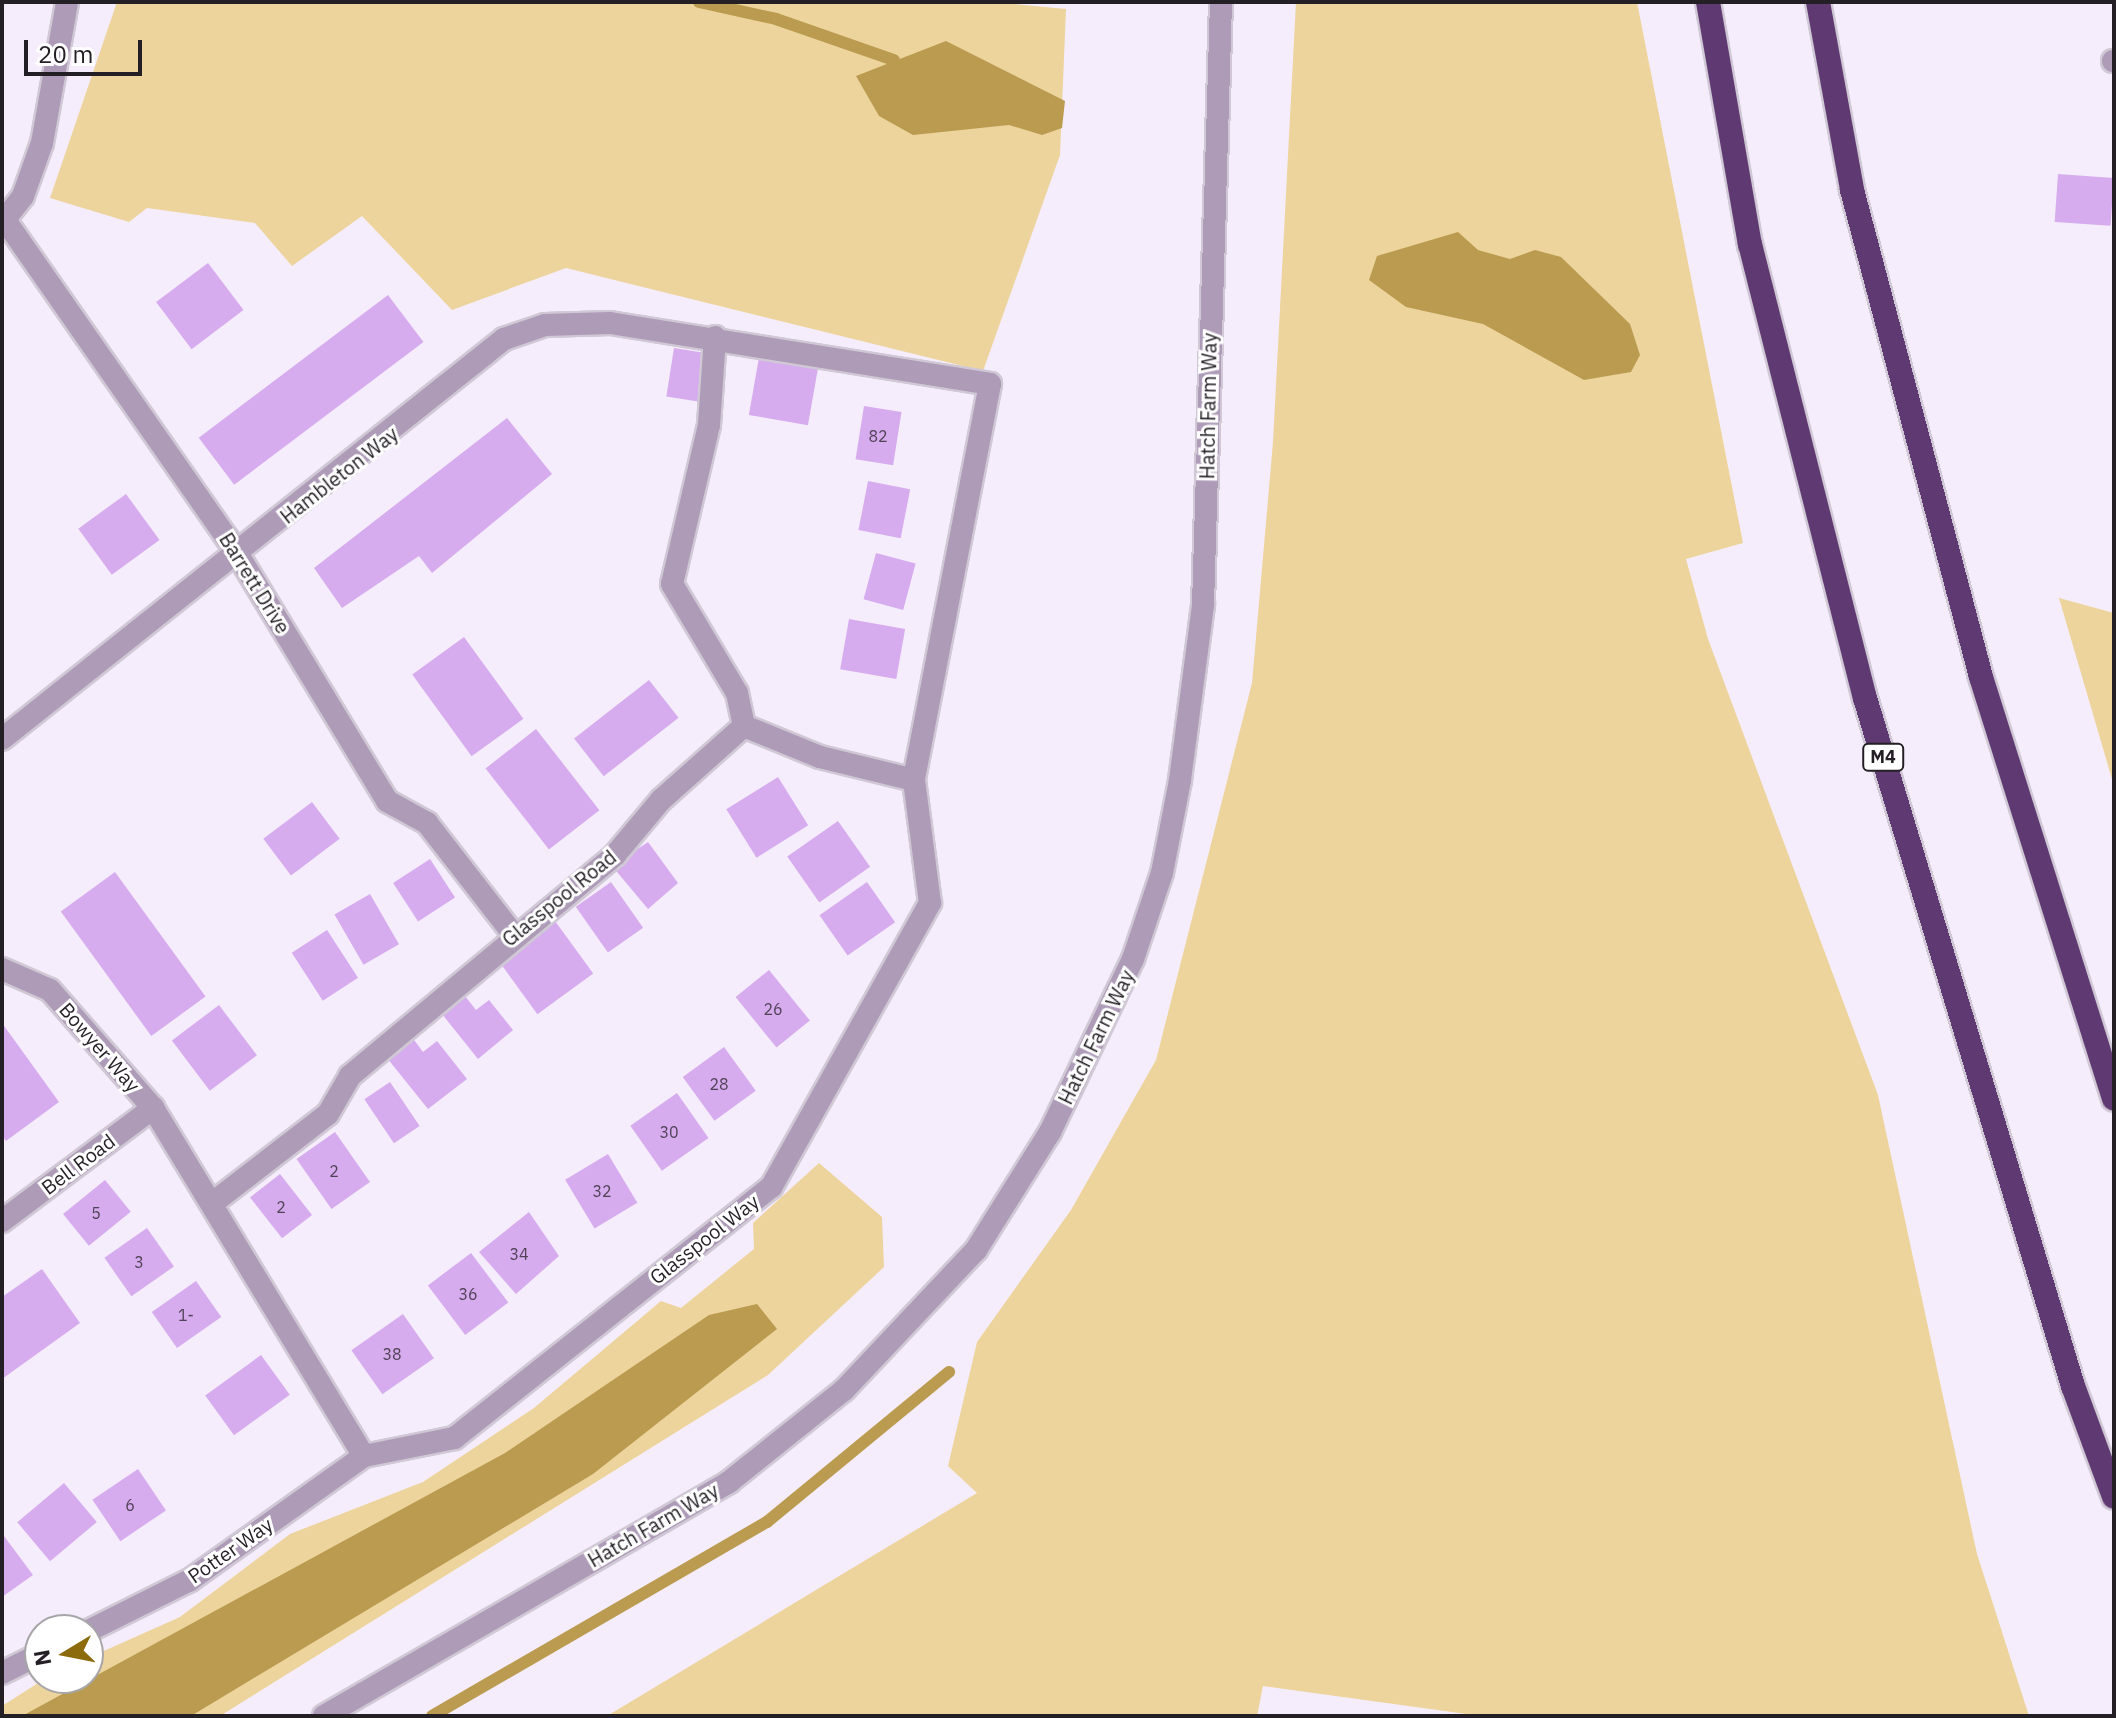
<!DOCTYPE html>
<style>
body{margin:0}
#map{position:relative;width:2116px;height:1718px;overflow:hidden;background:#f6edfc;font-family:"IBM Plex Sans",sans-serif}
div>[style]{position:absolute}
.green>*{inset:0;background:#ecd49c}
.water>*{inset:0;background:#ba9b4f}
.stream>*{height:12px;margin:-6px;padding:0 6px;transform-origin:6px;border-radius:6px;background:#ba9b4f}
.building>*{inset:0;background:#d6acee;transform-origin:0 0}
.roads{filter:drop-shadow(2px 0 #d0c8d5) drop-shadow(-2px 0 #d0c8d5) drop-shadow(0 2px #d0c8d5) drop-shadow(0 -2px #d0c8d5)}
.minor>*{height:22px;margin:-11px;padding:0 11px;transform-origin:11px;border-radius:11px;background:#ad9bb7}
.tertiary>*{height:22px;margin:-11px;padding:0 11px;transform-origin:11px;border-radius:11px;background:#ad9bb7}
.motorway>*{height:24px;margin:-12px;padding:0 12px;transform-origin:12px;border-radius:12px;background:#5f3972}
span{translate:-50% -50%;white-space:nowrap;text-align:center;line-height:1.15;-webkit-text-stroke:6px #fff;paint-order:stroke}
.number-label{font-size:16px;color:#504256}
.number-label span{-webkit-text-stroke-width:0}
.shield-label span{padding:2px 6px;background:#fff;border:2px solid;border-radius:6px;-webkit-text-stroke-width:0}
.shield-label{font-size:18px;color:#231f24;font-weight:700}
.street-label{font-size:20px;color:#231f24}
.frame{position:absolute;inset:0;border:4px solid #231f24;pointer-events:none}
.north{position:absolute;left:24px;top:1614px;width:80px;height:80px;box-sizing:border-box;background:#fff;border:2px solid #a7a5a7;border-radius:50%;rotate:260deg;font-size:22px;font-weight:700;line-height:32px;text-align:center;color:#231f24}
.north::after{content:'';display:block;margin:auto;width:28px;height:36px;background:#8b6b0c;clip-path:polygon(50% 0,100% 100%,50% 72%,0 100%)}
.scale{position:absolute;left:24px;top:40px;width:118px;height:36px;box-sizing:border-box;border:4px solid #231f24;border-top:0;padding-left:10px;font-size:24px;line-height:28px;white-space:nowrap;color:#231f24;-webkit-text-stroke:6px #fff;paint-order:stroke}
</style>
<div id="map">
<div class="green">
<i style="clip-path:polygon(117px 2px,994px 2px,1066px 9px,1060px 155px,983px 371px,566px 268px,452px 310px,362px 216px,292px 266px,255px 223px,147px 208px,129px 222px,50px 198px)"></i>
<i style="clip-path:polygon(1296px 2px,1637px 2px,1743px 543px,1686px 559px,1708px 639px,1878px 1095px,1977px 1554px,2029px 1716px,1481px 1716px,1263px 1686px,1257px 1716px,607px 1716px,977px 1493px,948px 1466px,977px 1342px,1071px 1210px,1156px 1060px,1252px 683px,1273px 442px)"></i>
<i style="clip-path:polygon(2059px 598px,2114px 613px,2114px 786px)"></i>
<i style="clip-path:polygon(819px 1163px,882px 1217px,884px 1267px,768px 1375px,220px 1716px,2px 1716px,2px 1706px,46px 1678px,88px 1678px,88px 1658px,180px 1617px,290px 1534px,423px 1482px,534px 1408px,661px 1301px,681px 1308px,754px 1249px,753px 1223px)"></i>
</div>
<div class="water">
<i style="clip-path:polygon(946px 41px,1065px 101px,1062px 128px,1042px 135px,1009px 125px,913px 135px,879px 116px,856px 76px)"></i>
<i style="clip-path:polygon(1458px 232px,1478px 250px,1510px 259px,1535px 250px,1561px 257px,1630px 324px,1640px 355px,1631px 372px,1584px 380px,1483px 324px,1406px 307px,1369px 280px,1377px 256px)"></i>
<i style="clip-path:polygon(757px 1304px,777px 1329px,593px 1474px,191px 1716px,22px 1716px,505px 1453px,709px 1315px)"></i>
</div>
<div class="stream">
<i style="left:699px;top:2px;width:79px;rotate:12.4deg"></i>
<i style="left:776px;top:19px;width:125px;rotate:19.2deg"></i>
<i style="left:432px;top:1716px;width:387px;rotate:-30.1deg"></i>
<i style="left:767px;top:1522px;width:236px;rotate:-39.5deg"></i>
</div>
<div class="building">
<i style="left:2058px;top:174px;width:56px;height:48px;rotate:4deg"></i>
<i style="left:208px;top:263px;width:59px;height:65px;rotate:53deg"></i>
<i style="left:388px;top:295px;width:59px;height:237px;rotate:53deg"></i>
<i style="left:761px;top:346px;width:60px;height:70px;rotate:10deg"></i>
<i style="left:674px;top:348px;width:32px;height:49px;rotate:9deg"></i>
<i style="left:864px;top:406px;width:38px;height:54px;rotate:9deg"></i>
<i style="clip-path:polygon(507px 418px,552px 474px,432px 573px,419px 556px,342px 608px,314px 568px)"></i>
<i style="left:868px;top:481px;width:43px;height:50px;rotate:11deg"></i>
<i style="left:126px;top:494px;width:57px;height:59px;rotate:54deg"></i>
<i style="left:876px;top:553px;width:41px;height:48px;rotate:15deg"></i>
<i style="left:849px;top:619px;width:57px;height:51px;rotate:10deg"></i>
<i style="left:464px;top:637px;width:101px;height:64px;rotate:54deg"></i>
<i style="left:649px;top:680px;width:48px;height:95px;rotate:52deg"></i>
<i style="left:536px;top:729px;width:103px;height:64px;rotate:52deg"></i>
<i style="left:778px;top:777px;width:57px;height:61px;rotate:58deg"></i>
<i style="left:312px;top:802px;width:46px;height:61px;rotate:53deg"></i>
<i style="left:838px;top:821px;width:56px;height:62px;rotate:55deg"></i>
<i style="clip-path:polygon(648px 842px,678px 883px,648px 909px,612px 866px)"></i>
<i style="left:430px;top:859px;width:46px;height:44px;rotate:57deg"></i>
<i style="left:115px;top:872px;width:154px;height:67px;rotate:54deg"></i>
<i style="left:611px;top:882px;width:56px;height:43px;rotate:55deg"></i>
<i style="left:867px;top:882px;width:49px;height:58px;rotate:55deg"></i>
<i style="left:370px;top:894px;width:58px;height:41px;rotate:60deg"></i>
<i style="left:555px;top:921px;width:65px;height:69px;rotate:54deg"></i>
<i style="left:327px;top:930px;width:57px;height:42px;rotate:57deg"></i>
<i style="left:769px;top:970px;width:65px;height:43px;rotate:51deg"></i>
<i style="clip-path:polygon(461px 991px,476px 1010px,489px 1000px,513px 1030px,478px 1059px,438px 1009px)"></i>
<i style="left:219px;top:1005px;width:63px;height:59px;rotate:53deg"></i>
<i style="clip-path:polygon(2px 1023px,59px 1102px,6px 1141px,2px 1135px)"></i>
<i style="clip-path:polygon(409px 1033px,423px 1052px,437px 1041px,467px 1079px,428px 1109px,383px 1053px)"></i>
<i style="left:724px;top:1047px;width:54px;height:51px;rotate:54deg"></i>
<i style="left:390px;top:1082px;width:53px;height:31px;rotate:56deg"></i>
<i style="left:677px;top:1093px;width:55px;height:57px;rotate:55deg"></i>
<i style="left:335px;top:1132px;width:61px;height:47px;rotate:55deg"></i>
<i style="left:608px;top:1154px;width:57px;height:50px;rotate:59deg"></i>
<i style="left:280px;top:1174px;width:52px;height:38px;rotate:52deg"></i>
<i style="left:105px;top:1180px;width:41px;height:54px;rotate:51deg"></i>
<i style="clip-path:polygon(529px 1212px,559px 1256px,516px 1294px,479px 1252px)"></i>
<i style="left:147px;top:1228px;width:47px;height:52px;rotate:55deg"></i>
<i style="left:471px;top:1253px;width:62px;height:54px;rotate:53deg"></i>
<i style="clip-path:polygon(42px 1269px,80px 1323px,2px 1379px,2px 1297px)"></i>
<i style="left:196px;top:1281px;width:44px;height:54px;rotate:55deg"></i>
<i style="left:403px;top:1314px;width:54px;height:63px;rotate:55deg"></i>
<i style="left:261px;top:1355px;width:49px;height:69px;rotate:54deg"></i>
<i style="left:138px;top:1469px;width:50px;height:55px;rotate:56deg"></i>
<i style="left:64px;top:1483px;width:51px;height:61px;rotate:50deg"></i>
<i style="clip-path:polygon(4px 1536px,33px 1575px,2px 1597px,2px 1538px)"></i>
</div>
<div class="roads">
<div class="minor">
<i style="left:2113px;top:61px;width:1px"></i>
<i style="left:5px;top:220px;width:406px;rotate:55.1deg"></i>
<i style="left:237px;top:553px;width:290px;rotate:58.8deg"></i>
<i style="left:387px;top:801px;width:46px;rotate:28.8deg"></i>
<i style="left:427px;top:823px;width:140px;rotate:52.2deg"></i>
<i style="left:2px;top:223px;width:34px;rotate:-52deg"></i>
<i style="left:23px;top:196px;width:56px;rotate:-70.3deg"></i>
<i style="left:42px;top:143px;width:143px;rotate:-79.9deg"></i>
<i style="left:715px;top:337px;width:88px;rotate:93.9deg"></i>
<i style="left:709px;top:425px;width:163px;rotate:103.1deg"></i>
<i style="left:672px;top:584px;width:127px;rotate:59.2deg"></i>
<i style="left:737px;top:693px;width:34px;rotate:78deg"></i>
<i style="left:744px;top:726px;width:82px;rotate:22.2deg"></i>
<i style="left:820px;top:757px;width:97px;rotate:13.7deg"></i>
<i style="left:2px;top:739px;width:642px;rotate:-38.55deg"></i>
<i style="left:504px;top:339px;width:43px;rotate:-18.9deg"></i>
<i style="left:545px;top:325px;width:65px;rotate:-1.8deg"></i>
<i style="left:610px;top:323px;width:385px;rotate:9.1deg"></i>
<i style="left:990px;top:384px;width:403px;rotate:100.9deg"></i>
<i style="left:914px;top:780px;width:124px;rotate:82.6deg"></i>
<i style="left:930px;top:903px;width:325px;rotate:119.2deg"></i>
<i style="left:771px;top:1187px;width:404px;rotate:141.6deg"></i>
<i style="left:454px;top:1438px;width:92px;rotate:168.7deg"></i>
<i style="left:364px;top:1456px;width:214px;rotate:144.5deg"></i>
<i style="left:190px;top:1580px;width:114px;rotate:153.4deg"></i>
<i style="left:2px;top:969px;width:52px;rotate:23.6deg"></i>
<i style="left:50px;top:990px;width:157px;rotate:48.9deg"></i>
<i style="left:153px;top:1108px;width:407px;rotate:58.8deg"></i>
<i style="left:214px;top:1202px;width:144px;rotate:-37.7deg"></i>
<i style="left:328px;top:1114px;width:44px;rotate:-59.9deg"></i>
<i style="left:350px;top:1076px;width:345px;rotate:-39.8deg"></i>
<i style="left:615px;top:855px;width:72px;rotate:-50.1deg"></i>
<i style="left:661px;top:800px;width:111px;rotate:-41.7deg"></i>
<i style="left:2px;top:1221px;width:189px;rotate:-36.8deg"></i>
<i style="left:2px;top:1673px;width:42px;rotate:-26.6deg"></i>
</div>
<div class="tertiary">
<i style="left:324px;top:1716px;width:468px;rotate:-30deg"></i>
<i style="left:729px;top:1482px;width:147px;rotate:-38.7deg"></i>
<i style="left:844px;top:1390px;width:192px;rotate:-46.7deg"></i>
<i style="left:976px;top:1250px;width:139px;rotate:-57.9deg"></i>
<i style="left:1050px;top:1132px;width:192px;rotate:-64.4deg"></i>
<i style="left:1133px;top:959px;width:91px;rotate:-71.4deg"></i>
<i style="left:1162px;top:873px;width:95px;rotate:-79deg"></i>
<i style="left:1180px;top:780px;width:177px;rotate:-82.5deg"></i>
<i style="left:1203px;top:605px;width:603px;rotate:-88.29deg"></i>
</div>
<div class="motorway">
<i style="left:1708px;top:2px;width:246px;rotate:80.2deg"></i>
<i style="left:1750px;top:244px;width:468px;rotate:75.8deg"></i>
<i style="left:1865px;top:698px;width:719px;rotate:73.18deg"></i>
<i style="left:2073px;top:1386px;width:118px;rotate:69.7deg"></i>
<i style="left:1818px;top:2px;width:191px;rotate:79.7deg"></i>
<i style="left:1852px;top:190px;width:504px;rotate:75.16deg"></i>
<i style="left:1981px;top:677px;width:442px;rotate:72.5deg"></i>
</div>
</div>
<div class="number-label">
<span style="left:878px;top:436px">82</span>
<span style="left:773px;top:1009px">26</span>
<span style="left:719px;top:1084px">28</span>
<span style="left:669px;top:1132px">30</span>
<span style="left:334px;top:1171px">2</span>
<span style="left:602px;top:1191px">32</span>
<span style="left:281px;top:1207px">2</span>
<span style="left:96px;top:1213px">5</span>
<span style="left:519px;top:1254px">34</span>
<span style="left:139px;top:1262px">3</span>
<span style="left:468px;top:1294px">36</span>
<span style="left:186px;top:1315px">1-</span>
<span style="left:392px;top:1354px">38</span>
<span style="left:130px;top:1505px">6</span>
</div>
<div class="shield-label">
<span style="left:1883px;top:757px">M4</span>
</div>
<div class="street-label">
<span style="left:1208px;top:406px;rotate:-89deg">Hatch Farm Way</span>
<span style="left:339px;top:475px;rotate:-38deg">Hambleton Way</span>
<span style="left:255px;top:583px;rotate:58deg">Barrett Drive</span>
<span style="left:559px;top:898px;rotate:-39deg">Glasspool Road</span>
<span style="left:1096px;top:1037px;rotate:-64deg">Hatch Farm Way</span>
<span style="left:100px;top:1047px;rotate:49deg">Bowyer Way</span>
<span style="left:78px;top:1164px;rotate:-37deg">Bell Road</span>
<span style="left:704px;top:1239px;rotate:-38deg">Glasspool Way</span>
<span style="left:653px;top:1525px;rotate:-30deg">Hatch Farm Way</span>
<span style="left:230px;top:1550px;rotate:-35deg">Potter Way</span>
</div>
<div class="frame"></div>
<div class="north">N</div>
<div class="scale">20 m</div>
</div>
